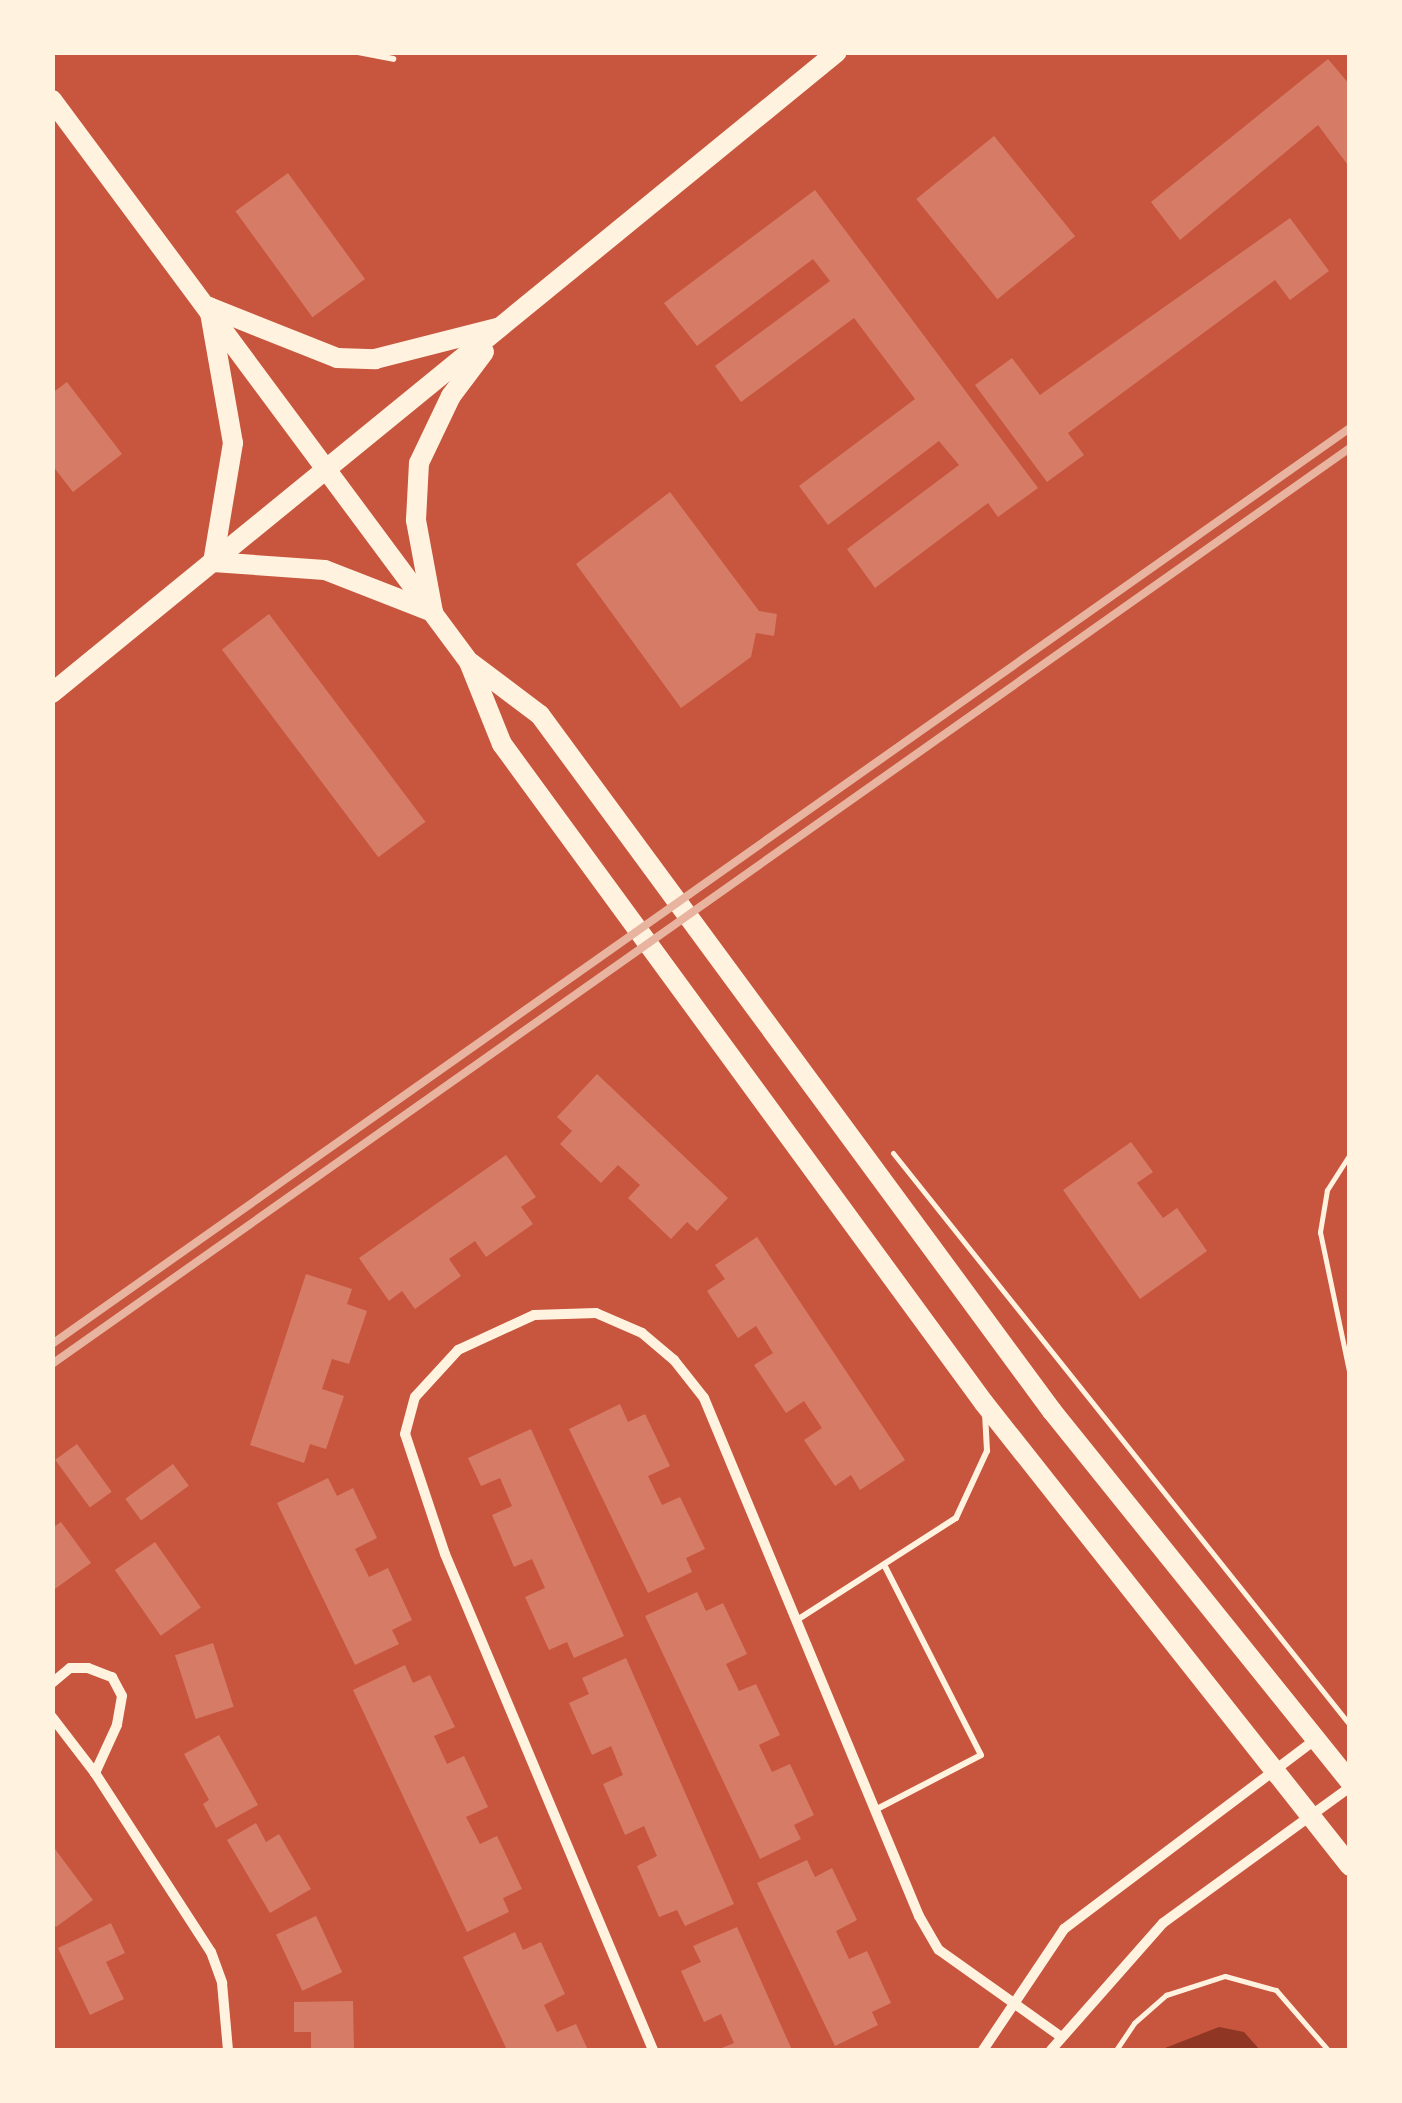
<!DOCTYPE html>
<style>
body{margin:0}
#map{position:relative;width:1402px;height:2103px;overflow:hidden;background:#c8553d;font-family:"IBM Plex Sans",sans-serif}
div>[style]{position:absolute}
.water>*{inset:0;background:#8f3625}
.building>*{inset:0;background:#d67c66;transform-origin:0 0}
.path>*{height:5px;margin:-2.5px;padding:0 2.5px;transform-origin:2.5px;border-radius:2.5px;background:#fff3e0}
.service>*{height:6px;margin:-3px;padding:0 3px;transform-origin:3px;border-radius:3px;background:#fff3e0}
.minor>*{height:10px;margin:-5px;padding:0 5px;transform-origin:5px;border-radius:5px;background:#fff3e0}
.secondary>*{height:20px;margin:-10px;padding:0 10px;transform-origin:10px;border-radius:10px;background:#fff3e0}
.primary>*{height:20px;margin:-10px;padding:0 10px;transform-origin:10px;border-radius:10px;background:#fff3e0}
.rail>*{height:8px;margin:-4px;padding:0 4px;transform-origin:4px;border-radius:4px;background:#e9b49f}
span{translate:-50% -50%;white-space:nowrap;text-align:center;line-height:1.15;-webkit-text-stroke:10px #fff3e0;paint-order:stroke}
.frame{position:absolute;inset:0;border:55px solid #fff3e0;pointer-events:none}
</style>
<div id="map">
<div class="water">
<i style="clip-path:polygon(1219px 2027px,1244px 2032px,1260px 2050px,1160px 2050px)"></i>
</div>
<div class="building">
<i style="clip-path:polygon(1328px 59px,1350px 85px,1350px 168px,1318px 125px,1180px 240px,1151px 202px)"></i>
<i style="left:994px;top:136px;width:129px;height:100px;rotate:51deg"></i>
<i style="left:288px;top:173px;width:131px;height:65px;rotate:54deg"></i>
<i style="clip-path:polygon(815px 190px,1038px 488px,998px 517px,988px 503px,875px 588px,847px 549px,959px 465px,939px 441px,828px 525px,799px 486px,915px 399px,854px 318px,741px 402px,715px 366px,830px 281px,813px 259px,697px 346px,664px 303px)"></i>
<i style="clip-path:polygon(1290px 218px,1329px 271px,1290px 300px,1275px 280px,1068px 433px,1084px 455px,1047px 482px,975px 385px,1012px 358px,1040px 395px)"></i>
<i style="clip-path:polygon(67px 382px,122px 454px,73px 492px,52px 465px,52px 393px)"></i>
<i style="clip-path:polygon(670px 492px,759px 611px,777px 614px,774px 636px,756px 633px,751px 657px,681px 708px,576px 564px)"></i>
<i style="left:269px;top:614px;width:260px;height:59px;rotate:53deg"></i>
<i style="clip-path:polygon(597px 1074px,728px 1198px,697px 1231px,687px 1222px,671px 1239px,628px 1198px,640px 1185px,618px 1165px,601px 1183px,560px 1144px,572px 1131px,557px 1117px)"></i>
<i style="clip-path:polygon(1131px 1142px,1153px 1172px,1137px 1183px,1163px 1218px,1177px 1208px,1207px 1251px,1140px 1299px,1063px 1190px)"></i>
<i style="clip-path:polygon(506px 1155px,536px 1197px,521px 1207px,533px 1224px,486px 1257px,475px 1241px,449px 1259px,461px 1276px,415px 1309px,402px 1291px,389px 1301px,359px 1258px)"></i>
<i style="clip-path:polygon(757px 1237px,905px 1460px,860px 1490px,851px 1475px,835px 1486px,804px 1440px,822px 1428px,804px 1401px,786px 1413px,754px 1365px,773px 1353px,756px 1326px,738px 1338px,707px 1291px,725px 1279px,715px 1265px)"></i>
<i style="clip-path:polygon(306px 1274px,352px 1289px,347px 1304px,367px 1311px,349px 1364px,332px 1359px,322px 1389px,344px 1396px,326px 1449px,310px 1444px,304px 1463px,250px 1445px)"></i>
<i style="clip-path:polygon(620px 1404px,628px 1422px,645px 1414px,670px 1466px,648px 1476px,662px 1505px,680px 1497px,705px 1549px,686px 1558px,692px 1572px,648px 1593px,569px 1429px)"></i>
<i style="clip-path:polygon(531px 1429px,624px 1636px,574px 1658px,567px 1642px,549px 1650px,525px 1597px,545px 1588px,532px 1559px,514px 1567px,492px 1515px,512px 1506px,500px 1478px,481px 1486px,468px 1458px)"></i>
<i style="left:77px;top:1444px;width:59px;height:27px;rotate:54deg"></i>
<i style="left:173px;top:1464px;width:27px;height:59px;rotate:54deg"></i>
<i style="clip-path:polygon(328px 1478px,337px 1496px,353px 1488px,377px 1538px,355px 1549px,369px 1577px,388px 1568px,412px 1620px,392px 1630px,399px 1644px,355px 1665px,277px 1503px)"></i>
<i style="clip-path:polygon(61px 1522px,91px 1563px,52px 1591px,52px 1528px)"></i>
<i style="left:155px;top:1542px;width:80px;height:49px;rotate:55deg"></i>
<i style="clip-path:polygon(697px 1592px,706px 1611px,723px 1603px,747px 1654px,726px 1664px,739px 1691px,756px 1684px,780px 1735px,759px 1745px,772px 1772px,790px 1764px,814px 1815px,794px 1825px,801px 1839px,760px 1859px,645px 1616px)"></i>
<i style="left:213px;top:1643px;width:67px;height:40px;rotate:72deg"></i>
<i style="clip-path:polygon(626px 1658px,734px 1904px,685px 1926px,677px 1910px,659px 1917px,637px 1866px,657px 1856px,644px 1826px,625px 1835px,603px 1784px,623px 1775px,611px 1746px,592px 1755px,569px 1703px,589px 1694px,582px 1678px)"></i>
<i style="clip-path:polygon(405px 1665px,413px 1683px,430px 1675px,455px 1727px,434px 1736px,447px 1764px,464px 1756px,488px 1807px,466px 1817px,480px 1844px,497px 1836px,522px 1889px,503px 1898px,509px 1912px,467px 1932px,353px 1690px)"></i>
<i style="clip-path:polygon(219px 1735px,258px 1805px,216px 1828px,203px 1804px,209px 1800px,184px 1754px)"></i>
<i style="clip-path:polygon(256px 1823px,266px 1842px,279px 1834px,311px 1889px,270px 1913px,227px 1840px)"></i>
<i style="clip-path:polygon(52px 1845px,93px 1900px,56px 1927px,52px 1921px)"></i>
<i style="clip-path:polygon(807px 1860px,815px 1877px,832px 1868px,857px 1920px,836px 1931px,849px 1959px,867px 1951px,891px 2003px,872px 2012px,878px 2025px,835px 2046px,757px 1883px)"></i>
<i style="left:316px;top:1916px;width:62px;height:44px;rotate:65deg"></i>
<i style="clip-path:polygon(111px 1923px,125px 1953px,106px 1962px,124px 1999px,90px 2015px,58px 1948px)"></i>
<i style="clip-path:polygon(737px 1927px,792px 2050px,717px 2050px,734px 2043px,721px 2014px,704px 2022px,681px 1971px,701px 1962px,693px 1946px)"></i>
<i style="clip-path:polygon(515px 1932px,523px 1950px,541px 1942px,565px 1994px,544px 2005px,557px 2032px,576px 2024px,588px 2050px,507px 2050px,463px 1957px)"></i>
<i style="clip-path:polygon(353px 2001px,354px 2050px,311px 2050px,311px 2032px,294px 2032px,294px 2002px)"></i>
</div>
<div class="path">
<i style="left:893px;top:1153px;width:732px;rotate:51.38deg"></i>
<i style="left:1350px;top:1154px;width:43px;rotate:122.6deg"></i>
<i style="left:1327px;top:1190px;width:43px;rotate:99.5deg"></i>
<i style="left:1320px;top:1232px;width:147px;rotate:78.2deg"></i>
<i style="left:1116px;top:2050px;width:32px;rotate:-56deg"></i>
<i style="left:1134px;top:2023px;width:43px;rotate:-41.2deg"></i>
<i style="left:1166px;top:1995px;width:62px;rotate:-17.9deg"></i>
<i style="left:1225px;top:1976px;width:53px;rotate:15.4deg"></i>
<i style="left:1276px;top:1990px;width:79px;rotate:49.1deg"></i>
</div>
<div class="service">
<i style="left:358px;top:52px;width:36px;rotate:11deg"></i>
<i style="left:797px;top:1620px;width:189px;rotate:-32.7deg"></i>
<i style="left:956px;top:1518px;width:74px;rotate:-65.2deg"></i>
<i style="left:987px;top:1451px;width:37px;rotate:-93deg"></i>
<i style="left:875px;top:1810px;width:119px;rotate:-27.4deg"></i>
<i style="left:981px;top:1755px;width:213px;rotate:-117deg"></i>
</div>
<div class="minor">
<i style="left:52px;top:1683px;width:23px;rotate:-40deg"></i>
<i style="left:70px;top:1668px;width:18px"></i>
<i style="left:88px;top:1668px;width:26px;rotate:21deg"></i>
<i style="left:112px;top:1677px;width:21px;rotate:62deg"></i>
<i style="left:122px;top:1696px;width:29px;rotate:100deg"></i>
<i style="left:117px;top:1725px;width:53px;rotate:114.6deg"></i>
<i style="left:95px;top:1773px;width:71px;rotate:-127.5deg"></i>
<i style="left:95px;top:1773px;width:213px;rotate:57.1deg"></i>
<i style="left:211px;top:1952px;width:33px;rotate:70deg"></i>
<i style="left:222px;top:1983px;width:67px;rotate:84.9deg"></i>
<i style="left:653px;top:2050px;width:538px;rotate:-112.75deg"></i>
<i style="left:445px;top:1554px;width:126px;rotate:-108.4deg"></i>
<i style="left:405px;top:1434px;width:38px;rotate:-75deg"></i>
<i style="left:415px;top:1397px;width:64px;rotate:-47.5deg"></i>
<i style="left:458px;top:1350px;width:84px;rotate:-24.7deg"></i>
<i style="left:534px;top:1315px;width:62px;rotate:-1.8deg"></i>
<i style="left:596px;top:1313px;width:50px;rotate:23.5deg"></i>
<i style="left:642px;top:1333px;width:42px;rotate:40.2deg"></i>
<i style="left:674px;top:1360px;width:48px;rotate:51.7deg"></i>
<i style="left:704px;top:1398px;width:561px;rotate:67.46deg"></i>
<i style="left:919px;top:1916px;width:39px;rotate:60deg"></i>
<i style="left:939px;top:1950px;width:148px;rotate:35.4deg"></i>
<i style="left:983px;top:2050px;width:146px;rotate:-56.2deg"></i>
<i style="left:1064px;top:1929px;width:314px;rotate:-37deg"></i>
<i style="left:1051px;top:2050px;width:169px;rotate:-48.6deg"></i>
<i style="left:1163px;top:1923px;width:231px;rotate:-36deg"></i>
</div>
<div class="secondary">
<i style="left:52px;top:100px;width:700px;rotate:53.42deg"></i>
<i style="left:469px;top:662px;width:88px;rotate:68.1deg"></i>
<i style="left:502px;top:744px;width:816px;rotate:53.82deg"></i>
<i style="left:984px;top:1403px;width:590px;rotate:51.67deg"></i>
<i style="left:471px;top:663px;width:86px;rotate:37deg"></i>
<i style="left:540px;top:715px;width:864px;rotate:53.66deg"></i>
<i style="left:1052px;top:1411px;width:476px;rotate:51.2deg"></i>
</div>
<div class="primary">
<i style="left:209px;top:307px;width:138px;rotate:21.7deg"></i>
<i style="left:337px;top:358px;width:38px;rotate:2deg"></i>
<i style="left:375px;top:359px;width:126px;rotate:-14.3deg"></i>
<i style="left:209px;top:307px;width:138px;rotate:80deg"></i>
<i style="left:233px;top:443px;width:121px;rotate:99.5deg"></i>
<i style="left:213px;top:562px;width:112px;rotate:4.1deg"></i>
<i style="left:325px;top:570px;width:116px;rotate:21.3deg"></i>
<i style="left:433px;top:612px;width:94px;rotate:-100.5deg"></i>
<i style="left:416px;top:520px;width:57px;rotate:-87deg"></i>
<i style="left:419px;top:463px;width:74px;rotate:-64.5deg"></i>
<i style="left:451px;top:396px;width:55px;rotate:-53.1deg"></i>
<i style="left:52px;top:693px;width:1013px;rotate:-39.23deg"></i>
</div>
<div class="rail">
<i style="left:52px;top:1344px;width:1589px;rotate:-35.21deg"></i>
<i style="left:52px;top:1364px;width:1589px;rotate:-35.21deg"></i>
</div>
<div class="frame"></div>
</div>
